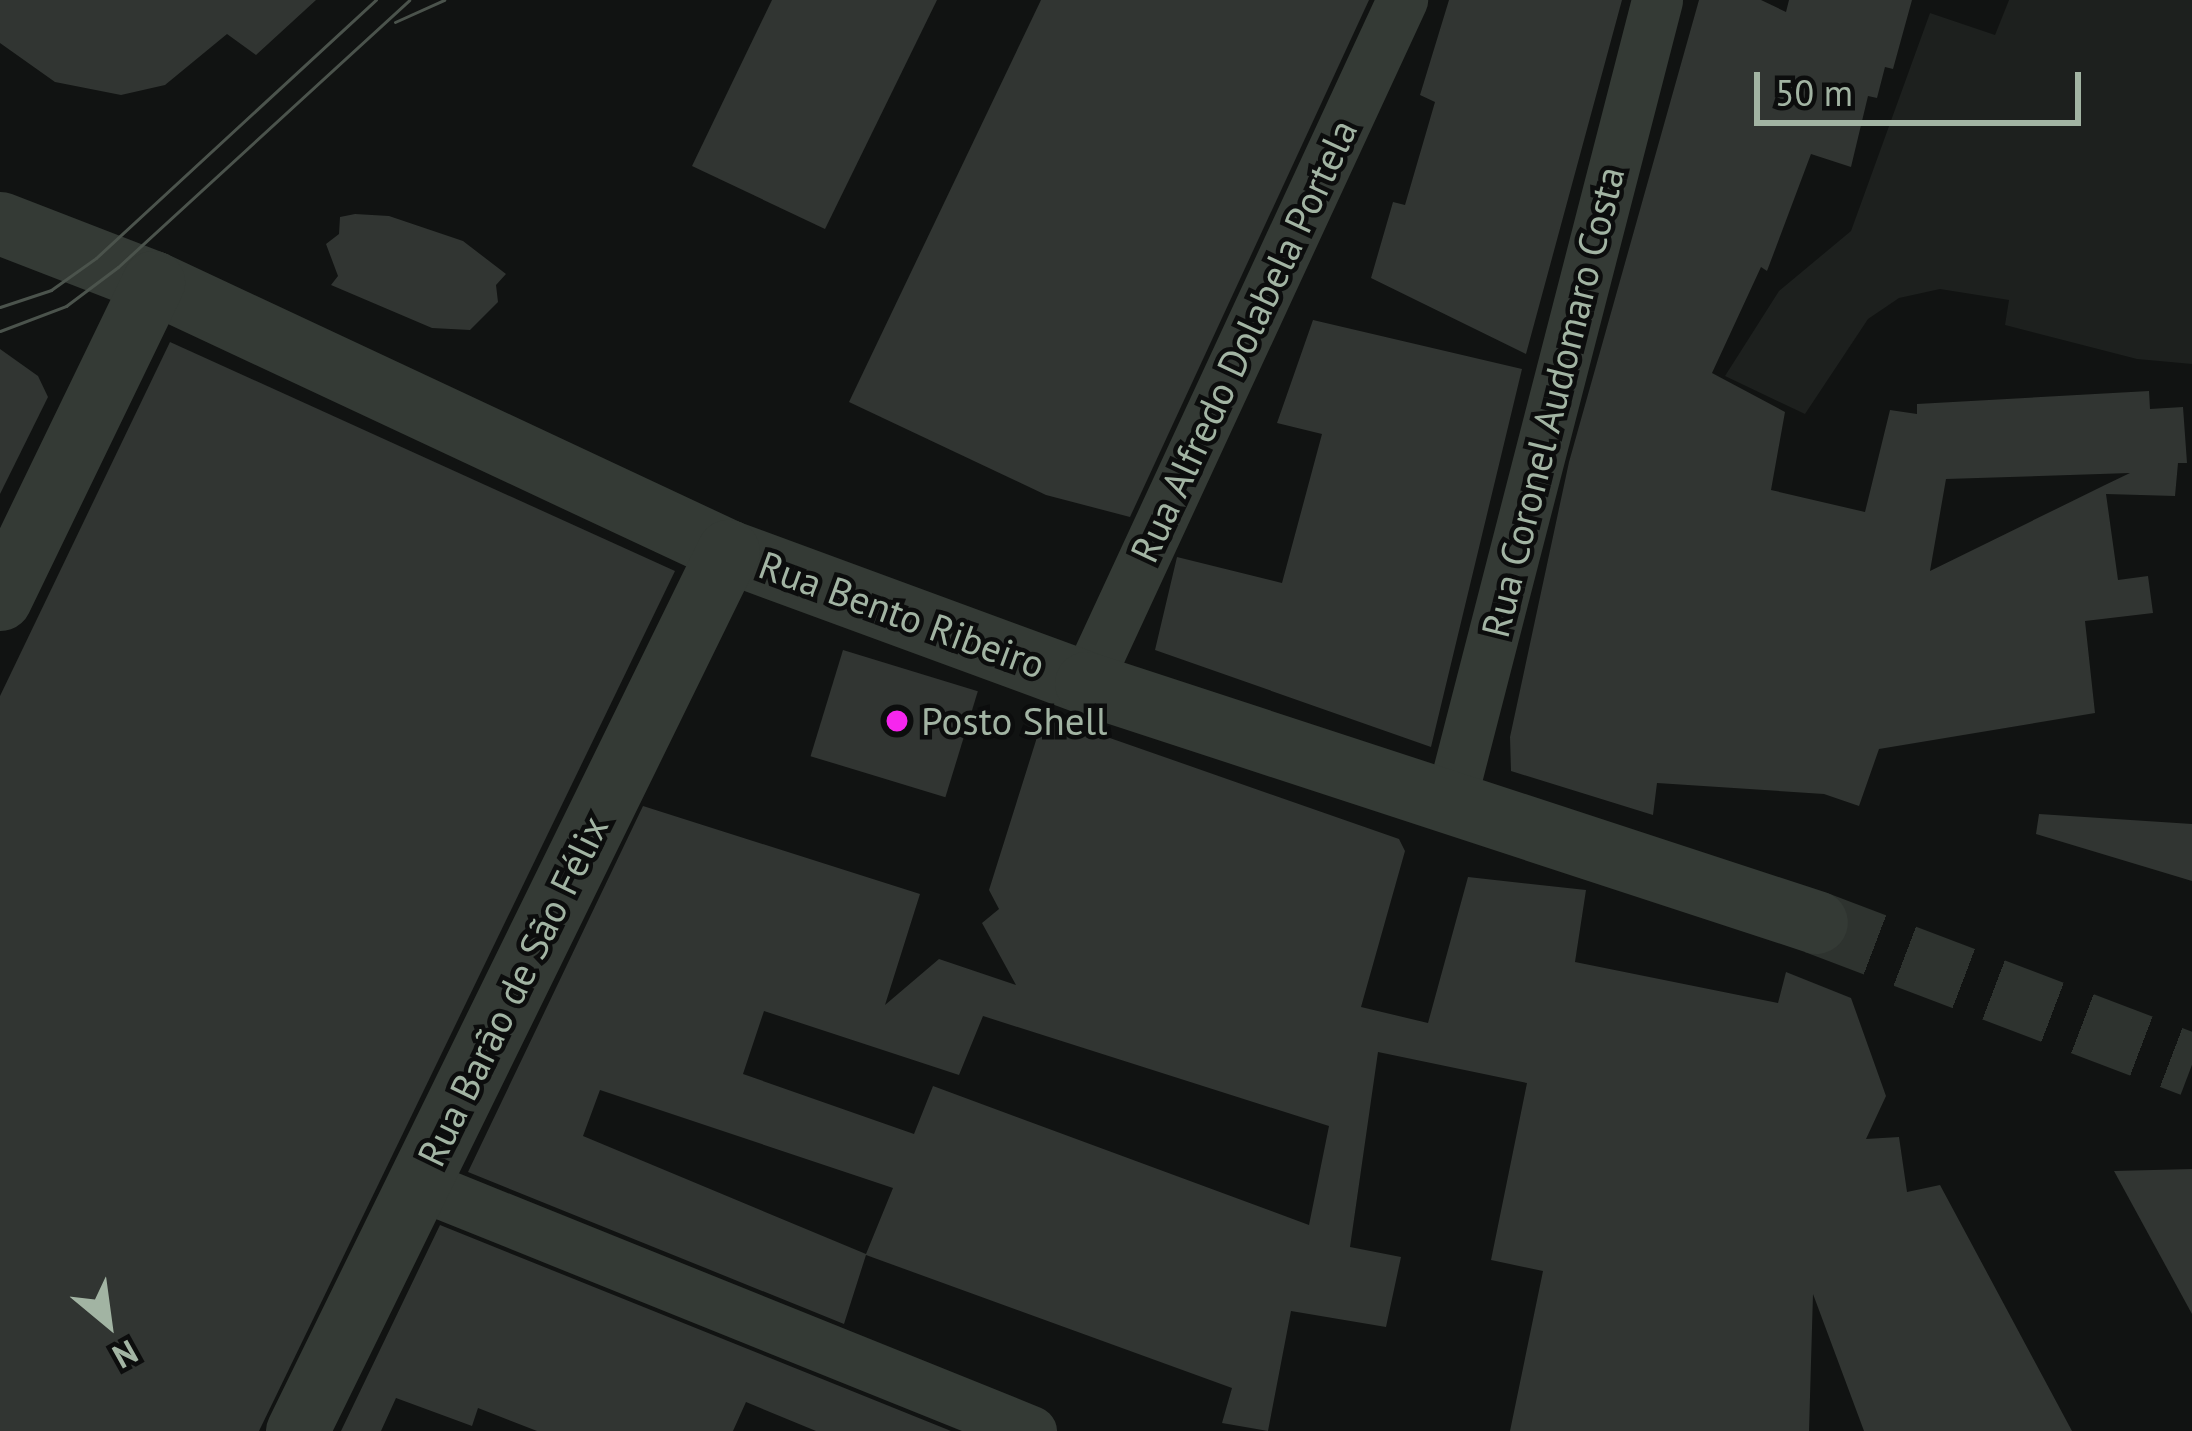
<!DOCTYPE html>
<meta charset="utf-8">
<style>
body{margin:0}
#map{position:relative;width:2192px;height:1431px;overflow:hidden;background:#111312;font-family:"PT Sans",sans-serif}
div>[style]{position:absolute}
.built>*{inset:0;background:#1d201e}
.building>*{inset:0;background:#313532;transform-origin:0 0}
.tertiary-tunnel>*{height:63px;margin-top:-31.5px;transform-origin:0;background:repeating-linear-gradient(90deg,#2e332f 0 63px,transparent 0 95px)}
.minor>*{height:51px;margin:-25.5px;padding:0 25.5px;transform-origin:25.5px;border-radius:25.5px;background:#343a35}
.tertiary>*{height:63px;margin:-31.5px;padding:0 31.5px;transform-origin:31.5px;border-radius:31.5px;background:#343a35}
.tram>*{height:3px;margin:-1.5px;padding:0 1.5px;transform-origin:1.5px;border-radius:1.5px;background:#4b534c}
.dots>*{width:33px;height:33px;translate:-50% -50%;box-sizing:border-box;border:6px solid #0c0d0d;border-radius:50%}
span{translate:-50% -50%;white-space:nowrap;text-align:center;line-height:1.15;-webkit-text-stroke:9px #0c0d0d;paint-order:stroke}
.street-label{font-size:39px;color:#a2b4a3}
.poi-label{font-size:39px;color:#a2b4a3}
.left{translate:0 -50%;text-align:left}
.north{position:absolute;left:48px;top:1263px;width:120px;height:120px;-webkit-text-stroke:9px #0c0d0d;paint-order:stroke;rotate:151deg;font-size:33px;font-weight:700;line-height:48px;text-align:center;color:#a2b4a3}
.north::after{content:'';display:block;margin:auto;width:42px;height:54px;background:#a2b4a3;clip-path:polygon(50% 0,100% 100%,50% 72%,0 100%)}
.scale{position:absolute;left:1754px;top:72px;width:327px;height:54px;box-sizing:border-box;border:6px solid #a2b4a3;border-top:0;padding-left:15px;font-size:36px;line-height:42px;white-space:nowrap;color:#a2b4a3;-webkit-text-stroke:9px #0c0d0d;paint-order:stroke}
</style>
<div id="map">
<div class="built">
<i style="clip-path:polygon(2009px 0,2192px 0,2192px 364px,2137px 359px,2005px 325px,2009px 300px,1940px 289px,1899px 298px,1868px 319px,1805px 414px,1725px 376px,1779px 291px,1851px 231px,1930px 13px,1995px 35px)"></i>
</div>
<div class="building">
<i style="clip-path:polygon(0 0,316px 0,256px 55px,227px 34px,165px 85px,121px 95px,55px 82px,0 43px)"></i>
<i style="clip-path:polygon(772px 0,937px 0,825px 229px,692px 166px)"></i>
<i style="clip-path:polygon(1041px 0,1369px 0,1130px 517px,1046px 495px,849px 402px)"></i>
<i style="clip-path:polygon(1449px 0,1622px 0,1526px 354px,1371px 278px,1393px 202px,1405px 205px,1435px 102px,1420px 95px)"></i>
<i style="clip-path:polygon(evenodd,1699px 0,1761px 0,1786px 12px,1789px 0,1912px 0,1893px 69px,1885px 67px,1877px 98px,1868px 96px,1851px 167px,1811px 154px,1767px 271px,1761px 267px,1712px 373px,1785px 412px,1771px 490px,1865px 512px,1890px 410px,1917px 414px,1917px 404px,2149px 391px,2150px 409px,2183px 407px,2187px 463px,2178px 463px,2175px 496px,2106px 494px,2118px 580px,2148px 576px,2153px 613px,2085px 621px,2095px 713px,1879px 749px,1859px 806px,1824px 794px,1657px 783px,1653px 815px,1511px 771px,1510px 737px,1569px 462px,1699px 0,2130px 473px,2105px 485px,1930px 571px,1946px 479px,2130px 473px)"></i>
<i style="clip-path:polygon(355px 214px,389px 216px,463px 241px,506px 274px,496px 285px,498px 302px,470px 330px,432px 328px,331px 285px,338px 276px,326px 244px,339px 234px,340px 217px)"></i>
<i style="clip-path:polygon(1313px 320px,1522px 369px,1431px 747px,1155px 650px,1177px 557px,1282px 583px,1322px 434px,1277px 423px)"></i>
<i style="clip-path:polygon(170px 342px,675px 571px,259px 1431px,0 1431px,0 696px)"></i>
<i style="clip-path:polygon(0 349px,38px 376px,48px 397px,0 494px)"></i>
<i style="left:843px;top:650px;width:141px;height:111px;rotate:17deg"></i>
<i style="clip-path:polygon(evenodd,1044px 715px,1399px 839px,1405px 851px,1361px 1007px,1428px 1023px,1468px 877px,1586px 890px,1575px 962px,1778px 1003px,1786px 972px,1851px 998px,1886px 1096px,1866px 1139px,1899px 1137px,1907px 1192px,1940px 1185px,2072px 1431px,1864px 1431px,1813px 1294px,1809px 1431px,1510px 1431px,1543px 1271px,1491px 1260px,1527px 1083px,1378px 1052px,1350px 1247px,1401px 1257px,1386px 1327px,1291px 1311px,1268px 1431px,1222px 1423px,1232px 1388px,866px 1255px,844px 1324px,468px 1172px,643px 806px,920px 894px,885px 1005px,939px 959px,1016px 985px,982px 923px,999px 909px,989px 890px,1044px 715px,764px 1011px,959px 1075px,983px 1016px,1329px 1126px,1309px 1225px,933px 1086px,914px 1134px,743px 1074px,764px 1011px,1044px 715px,600px 1090px,893px 1188px,866px 1254px,583px 1136px,600px 1090px)"></i>
<i style="clip-path:polygon(2039px 814px,2192px 824px,2192px 881px,2036px 834px)"></i>
<i style="clip-path:polygon(2192px 1169px,2192px 1314px,2114px 1171px)"></i>
<i style="clip-path:polygon(440px 1225px,951px 1431px,816px 1431px,746px 1402px,733px 1431px,537px 1431px,478px 1408px,472px 1426px,396px 1398px,381px 1431px,341px 1431px)"></i>
</div>
<div class="tertiary-tunnel">
<i style="left:1816px;top:922px;width:402px;rotate:20.8deg"></i>
</div>
<div class="minor">
<i style="left:1086px;top:683px;width:753px;rotate:-65.17deg"></i>
<i style="left:1450px;top:803px;width:829px;rotate:-75.54deg"></i>
<i style="left:418px;top:1184px;width:661px;rotate:21.95deg"></i>
</div>
<div class="tertiary">
<i style="left:0;top:223px;width:164px;rotate:21.1deg"></i>
<i style="left:153px;top:282px;width:635px;rotate:25.07deg"></i>
<i style="left:728px;top:551px;width:382px;rotate:20.2deg"></i>
<i style="left:1086px;top:683px;width:768px;rotate:18.13deg"></i>
<i style="left:0;top:599px;width:352px;rotate:-64.2deg"></i>
<i style="left:297px;top:1431px;width:980px;rotate:-63.91deg"></i>
</div>
<div class="tram">
<i style="left:395px;top:22px;width:54px;rotate:-24.2deg"></i>
<i style="left:0;top:307px;width:54px;rotate:-18.4deg"></i>
<i style="left:51px;top:290px;width:55px;rotate:-35.4deg"></i>
<i style="left:96px;top:258px;width:381px;rotate:-42.7deg"></i>
<i style="left:0;top:331px;width:71px;rotate:-20.7deg"></i>
<i style="left:66px;top:306px;width:65px;rotate:-36.9deg"></i>
<i style="left:118px;top:267px;width:395px;rotate:-42.5deg"></i>
</div>
<div class="dots">
<i style="left:897px;top:721px;background:#f626ee"></i>
</div>
<div class="street-label">
<span style="left:1244px;top:341px;rotate:-65deg">Rua Alfredo Dolabela Portela</span>
<span style="left:1553px;top:402px;rotate:-76deg">Rua Coronel Audomaro Costa</span>
<span style="left:902px;top:615px;rotate:20deg">Rua Bento Ribeiro</span>
<span style="left:513px;top:991px;rotate:-64deg">Rua Barão de São Félix</span>
</div>
<div class="poi-label">
<span class="left" style="left:921px;top:721px">Posto Shell</span>
</div>
<div class="north">N</div>
<div class="scale">50 m</div>
</div>
